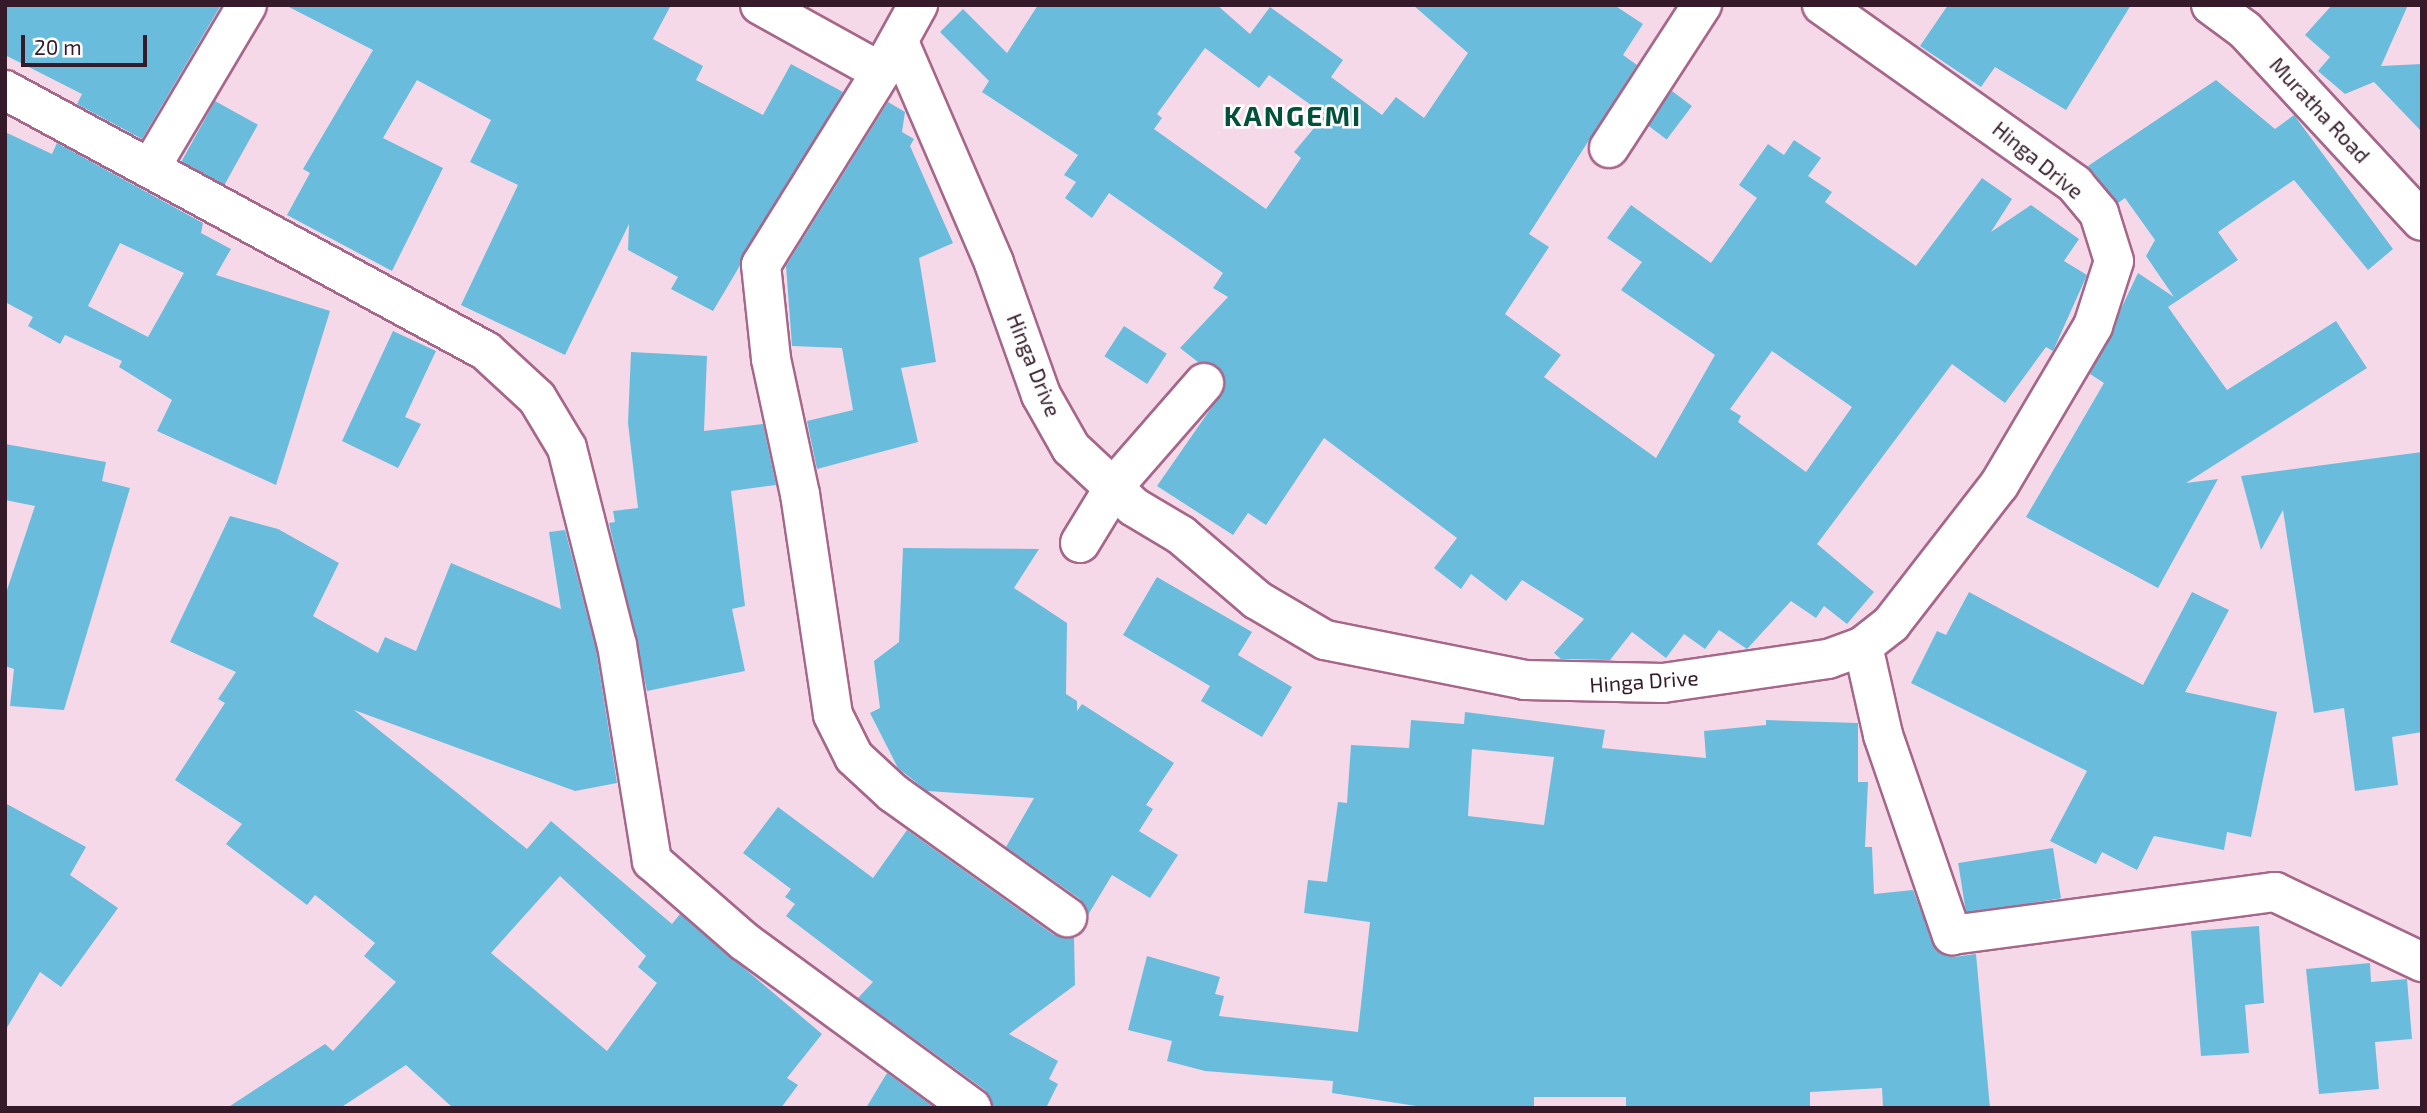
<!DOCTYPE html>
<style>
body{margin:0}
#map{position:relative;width:2427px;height:1113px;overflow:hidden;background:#f6d9e8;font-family:"Exo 2",sans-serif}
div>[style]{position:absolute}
.building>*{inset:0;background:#6abcdd;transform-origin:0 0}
.roads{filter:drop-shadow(2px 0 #a6678a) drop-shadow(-2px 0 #a6678a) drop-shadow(0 2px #a6678a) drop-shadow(0 -2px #a6678a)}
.minor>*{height:38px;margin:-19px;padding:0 19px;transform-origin:19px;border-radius:19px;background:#fff}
span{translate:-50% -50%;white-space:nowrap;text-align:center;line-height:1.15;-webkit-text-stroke:5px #fff;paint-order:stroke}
.street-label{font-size:21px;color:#351b2a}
.district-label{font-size:28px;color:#02523b;font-weight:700;letter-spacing:2px}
.frame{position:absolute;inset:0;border:7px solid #351b2a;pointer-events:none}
.scale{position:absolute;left:21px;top:35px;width:126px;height:32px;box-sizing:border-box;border:4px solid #351b2a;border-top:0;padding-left:9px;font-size:21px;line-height:24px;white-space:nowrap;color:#351b2a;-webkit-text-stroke:5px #fff;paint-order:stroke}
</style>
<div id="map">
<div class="building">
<i style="clip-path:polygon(5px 5px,221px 5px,142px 139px,77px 104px,82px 94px,5px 55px)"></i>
<i style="clip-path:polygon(285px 5px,671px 5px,653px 39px,703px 66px,696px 80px,763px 115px,791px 64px,843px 92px,713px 311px,671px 289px,678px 277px,628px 250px,629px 224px,565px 355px,461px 305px,518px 185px,470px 162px,491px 120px,417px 80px,383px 138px,443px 168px,392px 271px,287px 215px,310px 173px,303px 169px,373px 50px)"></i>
<i style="clip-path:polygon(evenodd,1038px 5px,1217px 5px,1250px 34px,1270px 7px,1343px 60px,1331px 77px,1382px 115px,1396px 97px,1424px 118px,1468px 53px,1413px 5px,1614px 5px,1643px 24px,1623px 55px,1637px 65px,1529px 234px,1549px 247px,1505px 314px,1561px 355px,1544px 377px,1656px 458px,1715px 355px,1621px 290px,1642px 262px,1607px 238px,1631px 205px,1711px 263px,1757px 198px,1739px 185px,1768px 144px,1784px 155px,1794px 140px,1821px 158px,1808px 176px,1832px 192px,1825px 202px,1916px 266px,1982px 178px,2012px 199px,1991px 232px,2031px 205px,2079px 239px,2064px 261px,2087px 275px,2053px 351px,2046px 347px,2005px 403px,1952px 364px,1817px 544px,1874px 592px,1847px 624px,1824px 606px,1816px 618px,1791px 601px,1747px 649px,1719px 630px,1705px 649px,1684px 634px,1666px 658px,1632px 632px,1610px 660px,1561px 659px,1554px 653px,1584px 619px,1522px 580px,1506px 601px,1471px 574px,1461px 589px,1434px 568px,1457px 538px,1324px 438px,1266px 525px,1248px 513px,1233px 535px,1157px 486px,1225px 388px,1218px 366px,1198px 362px,1180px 348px,1228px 297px,1213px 288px,1223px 273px,1109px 193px,1092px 218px,1065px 198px,1076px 182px,1064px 175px,1078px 155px,982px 92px,989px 81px,940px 32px,963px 9px,1007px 53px,1038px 5px,1205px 48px,1259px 88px,1269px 75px,1325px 115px,1294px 152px,1301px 158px,1266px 209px,1154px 129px,1162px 118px,1157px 114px,1205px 48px,1038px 5px,1772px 351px,1852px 407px,1806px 472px,1738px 422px,1741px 416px,1730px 409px,1772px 351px)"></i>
<i style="clip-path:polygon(1948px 5px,2131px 5px,2066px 110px,1995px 67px,1981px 87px,1920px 46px)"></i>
<i style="clip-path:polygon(2332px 5px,2408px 5px,2381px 66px,2422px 64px,2422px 132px,2374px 82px,2345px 94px,2318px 71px,2330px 57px,2305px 35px)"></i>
<i style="clip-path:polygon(2216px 80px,2275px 129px,2294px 115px,2393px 249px,2368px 270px,2294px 180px,2218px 232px,2238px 260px,2168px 307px,2227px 390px,2336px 321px,2367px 368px,2186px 483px,2218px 479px,2158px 588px,2026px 517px,2104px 383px,2090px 374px,2138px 273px,2174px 297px,2146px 256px,2155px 240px,2125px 198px,2118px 203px,2088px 166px)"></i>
<i style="left:1672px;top:91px;width:25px;height:42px;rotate:37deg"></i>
<i style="left:215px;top:101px;width:49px;height:69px;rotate:29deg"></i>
<i style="clip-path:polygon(888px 102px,905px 112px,902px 132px,914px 139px,910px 146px,953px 243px,919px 258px,936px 362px,901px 368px,918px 442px,817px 469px,807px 421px,853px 410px,842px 348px,792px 346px,786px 266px)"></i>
<i style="clip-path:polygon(evenodd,5px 132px,52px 154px,57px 143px,203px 223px,201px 233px,231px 249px,216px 275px,330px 311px,276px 485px,157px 431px,172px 400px,119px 367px,122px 361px,65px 335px,60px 344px,28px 326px,33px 317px,5px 302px,5px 132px,120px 243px,184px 273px,148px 337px,88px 306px,120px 243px)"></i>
<i style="left:1124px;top:326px;width:51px;height:36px;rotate:33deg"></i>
<i style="clip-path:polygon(393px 331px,436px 351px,405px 417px,421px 424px,398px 468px,342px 441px)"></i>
<i style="clip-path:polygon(631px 352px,707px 356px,704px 431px,763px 424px,776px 485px,731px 491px,745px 606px,732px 609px,745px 671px,647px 691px,609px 523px,615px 522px,613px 511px,638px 508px,628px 423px)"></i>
<i style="clip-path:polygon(5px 444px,106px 462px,102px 481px,130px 488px,64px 710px,10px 706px,14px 669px,5px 666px,5px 596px,35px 506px,5px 500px)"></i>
<i style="clip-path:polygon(2422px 452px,2422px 732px,2392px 737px,2398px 785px,2355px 791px,2344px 708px,2314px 713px,2283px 510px,2261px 550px,2241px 476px)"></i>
<i style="clip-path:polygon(evenodd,230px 516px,278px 529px,339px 563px,313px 616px,378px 653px,385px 637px,416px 651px,451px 563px,561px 609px,549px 532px,565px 530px,596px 649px,617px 783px,575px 791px,354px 710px,527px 849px,551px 821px,672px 924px,680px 914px,822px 1034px,787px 1078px,798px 1085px,781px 1108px,453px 1108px,406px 1065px,340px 1108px,227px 1108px,325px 1044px,333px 1051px,396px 982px,364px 956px,375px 943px,315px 895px,307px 905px,226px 844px,242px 824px,175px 780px,225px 703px,218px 699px,236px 672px,170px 642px,230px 516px,560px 876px,646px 956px,638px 967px,657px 983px,607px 1051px,491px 953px,560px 876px)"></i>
<i style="clip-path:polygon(903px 548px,1039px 549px,1014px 588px,1067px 623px,1066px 694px,1077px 701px,1077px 711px,1082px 704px,1174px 763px,1146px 805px,1153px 809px,1139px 831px,1178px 855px,1150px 898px,1112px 875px,1088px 915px,1080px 899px,1006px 847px,1034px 798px,927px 791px,898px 768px,870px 713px,880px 708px,874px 661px,899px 642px)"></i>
<i style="clip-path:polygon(1157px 577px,1252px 632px,1238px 655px,1292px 687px,1262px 737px,1201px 701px,1210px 686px,1123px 635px)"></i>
<i style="clip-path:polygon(1969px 592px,2143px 685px,2192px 592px,2229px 610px,2185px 692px,2277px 712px,2251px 837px,2227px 832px,2224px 850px,2154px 836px,2137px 870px,2102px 852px,2096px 864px,2050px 841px,2087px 771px,1911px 683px,1937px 631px,1946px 635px)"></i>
<i style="clip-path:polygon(evenodd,1465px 712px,1605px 730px,1602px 748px,1706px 758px,1704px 731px,1766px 725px,1766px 720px,1858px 723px,1858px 782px,1868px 782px,1865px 847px,1872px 847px,1874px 894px,1913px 890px,1936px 950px,1954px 957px,1976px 954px,1990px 1108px,1883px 1107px,1882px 1088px,1810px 1092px,1810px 1108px,1626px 1108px,1626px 1097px,1534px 1097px,1534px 1108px,1429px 1108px,1332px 1093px,1333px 1081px,1205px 1071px,1167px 1061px,1172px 1041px,1128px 1030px,1147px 956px,1220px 977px,1215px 994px,1224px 996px,1219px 1016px,1358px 1032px,1370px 922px,1304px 913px,1308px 880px,1327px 882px,1338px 802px,1347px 803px,1351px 745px,1409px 748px,1411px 720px,1464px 724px,1465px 712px,1472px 749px,1554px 757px,1544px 825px,1468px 816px,1472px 749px)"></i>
<i style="clip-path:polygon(5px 803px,86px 847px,70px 875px,118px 908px,61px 987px,40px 972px,5px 1031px)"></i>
<i style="clip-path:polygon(778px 807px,873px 878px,907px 830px,1054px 935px,1074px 937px,1075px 985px,1009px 1034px,1058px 1061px,1049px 1079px,1058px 1084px,1046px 1108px,993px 1108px,985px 1090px,858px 998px,873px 982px,786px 916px,795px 904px,785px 897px,791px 889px,743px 853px)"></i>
<i style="left:2053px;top:848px;width:51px;height:96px;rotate:81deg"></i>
<i style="clip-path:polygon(2259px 926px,2264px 1003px,2245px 1005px,2249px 1053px,2201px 1056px,2191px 931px)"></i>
<i style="clip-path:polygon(2370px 963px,2371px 982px,2407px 979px,2412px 1039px,2375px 1042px,2379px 1089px,2319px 1094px,2306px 969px)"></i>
<i style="clip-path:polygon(887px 1073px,935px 1108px,866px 1108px)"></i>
</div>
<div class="roads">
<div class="minor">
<i style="left:760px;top:5px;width:138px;rotate:29deg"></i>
<i style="left:881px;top:72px;width:77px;rotate:-61.1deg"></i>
<i style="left:2211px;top:5px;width:42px;rotate:36.3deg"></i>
<i style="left:2245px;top:30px;width:260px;rotate:47.2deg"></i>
<i style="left:899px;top:42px;width:241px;rotate:66.7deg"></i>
<i style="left:994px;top:263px;width:140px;rotate:70.4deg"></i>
<i style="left:1041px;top:395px;width:61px;rotate:60.5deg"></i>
<i style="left:1071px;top:448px;width:86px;rotate:43.1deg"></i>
<i style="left:1134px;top:507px;width:55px;rotate:30.8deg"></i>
<i style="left:1181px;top:535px;width:100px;rotate:40.5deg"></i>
<i style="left:1257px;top:600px;width:79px;rotate:30.5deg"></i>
<i style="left:1325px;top:640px;width:204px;rotate:11.3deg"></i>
<i style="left:1525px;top:680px;width:138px;rotate:1.2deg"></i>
<i style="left:1663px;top:683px;width:167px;rotate:-8.3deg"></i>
<i style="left:1828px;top:659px;width:37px;rotate:-20deg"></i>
<i style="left:1863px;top:646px;width:36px;rotate:-38deg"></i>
<i style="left:1891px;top:624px;width:176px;rotate:-52.2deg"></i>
<i style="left:1999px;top:485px;width:185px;rotate:-59.4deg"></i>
<i style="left:2093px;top:326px;width:68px;rotate:-72.1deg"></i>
<i style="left:2114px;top:261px;width:50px;rotate:-107.4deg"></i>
<i style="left:2099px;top:213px;width:38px;rotate:-130deg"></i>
<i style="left:2075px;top:184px;width:310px;rotate:-144.7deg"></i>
<i style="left:881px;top:72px;width:227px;rotate:121.9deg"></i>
<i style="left:761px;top:265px;width:95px;rotate:83.9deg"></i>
<i style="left:771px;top:359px;width:138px;rotate:77.9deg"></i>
<i style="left:800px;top:494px;width:223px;rotate:81.5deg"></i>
<i style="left:833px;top:715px;width:47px;rotate:63.4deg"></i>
<i style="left:854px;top:757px;width:53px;rotate:42.7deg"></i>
<i style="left:893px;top:793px;width:214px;rotate:35.5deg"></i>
<i style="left:5px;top:90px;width:547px;rotate:28.49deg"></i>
<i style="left:486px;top:351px;width:69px;rotate:42.7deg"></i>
<i style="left:537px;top:398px;width:58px;rotate:59deg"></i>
<i style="left:567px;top:448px;width:203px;rotate:75.8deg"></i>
<i style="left:617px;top:645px;width:219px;rotate:80.8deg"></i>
<i style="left:652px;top:861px;width:123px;rotate:41.1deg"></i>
<i style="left:745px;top:942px;width:281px;rotate:36.2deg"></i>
<i style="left:1609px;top:148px;width:171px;rotate:-57deg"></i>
<i style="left:152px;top:165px;width:186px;rotate:-59.3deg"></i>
<i style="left:1080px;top:543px;width:69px;rotate:-58.6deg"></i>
<i style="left:1116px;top:484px;width:134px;rotate:-48.9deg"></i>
<i style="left:1863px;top:646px;width:91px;rotate:77.3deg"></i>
<i style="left:1883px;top:735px;width:212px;rotate:71deg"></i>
<i style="left:1952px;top:935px;width:326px;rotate:-7.6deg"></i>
<i style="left:2275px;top:892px;width:163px;rotate:25.5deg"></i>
</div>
</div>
<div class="street-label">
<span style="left:2320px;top:110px;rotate:47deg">Muratha Road</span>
<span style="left:2038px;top:160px;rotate:39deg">Hinga Drive</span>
<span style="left:1034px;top:365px;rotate:68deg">Hinga Drive</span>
<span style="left:1644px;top:681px;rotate:-4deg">Hinga Drive</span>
</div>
<div class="district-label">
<span style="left:1293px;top:115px">KANGEMI</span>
</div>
<div class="frame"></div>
<div class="scale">20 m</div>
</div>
